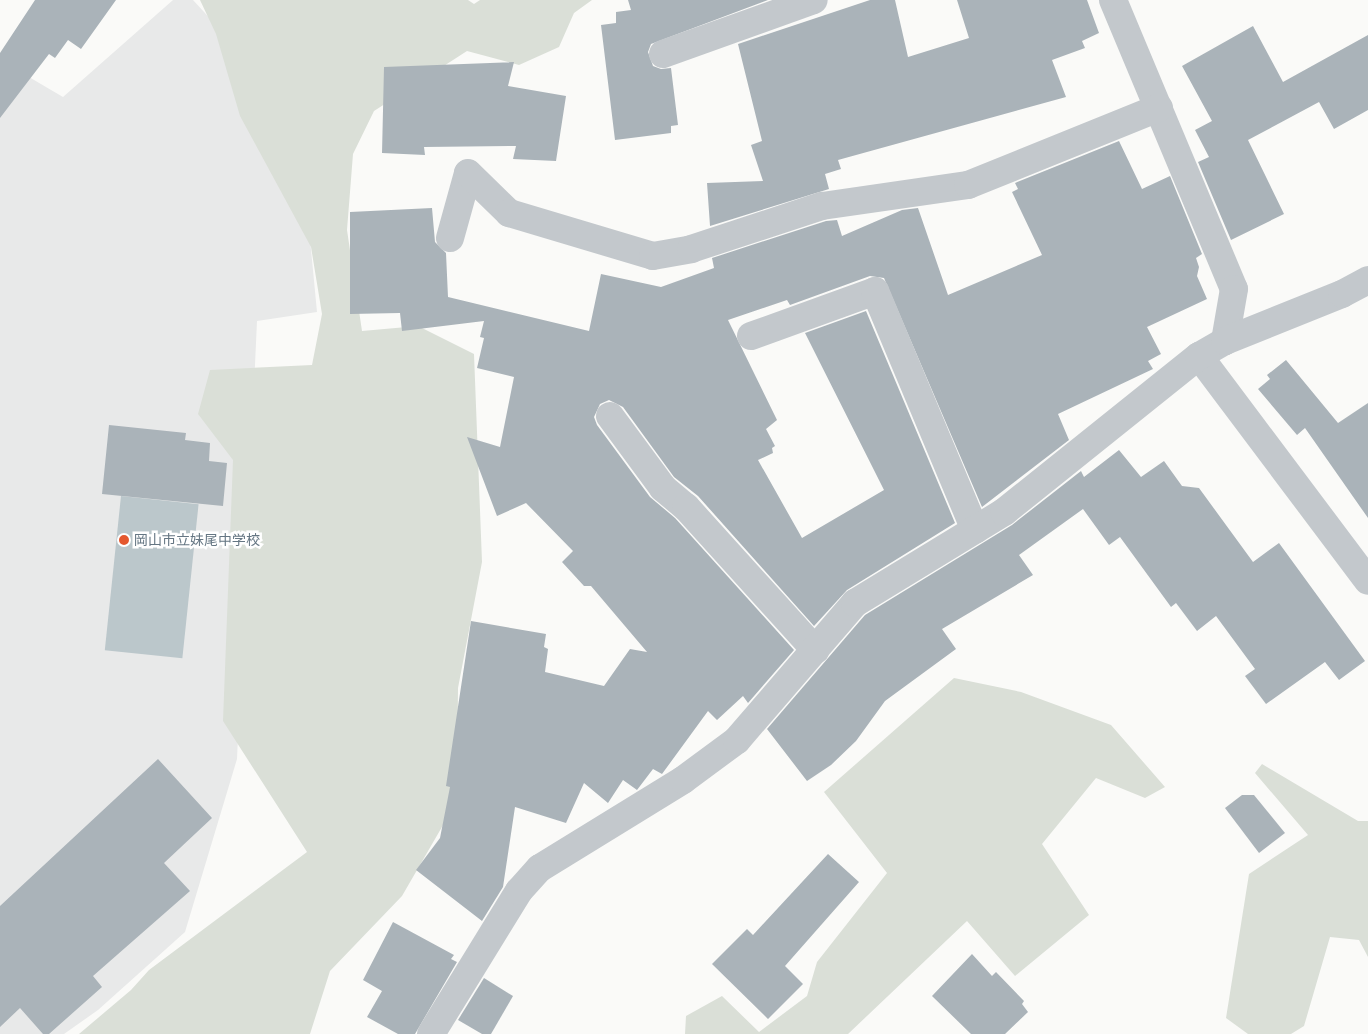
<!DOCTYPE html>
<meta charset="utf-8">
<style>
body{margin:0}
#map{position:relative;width:1368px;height:1034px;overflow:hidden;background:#fafaf8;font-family:"Titillium Web","Noto Sans JP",sans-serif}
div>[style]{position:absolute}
.built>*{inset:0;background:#e8e9e9}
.green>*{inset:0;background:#dadfd7}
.water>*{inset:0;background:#bbc7cb;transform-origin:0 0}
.building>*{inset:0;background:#aab3b9}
.minor>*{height:28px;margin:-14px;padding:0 14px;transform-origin:14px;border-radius:14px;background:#c3c8cc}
.dots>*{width:14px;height:14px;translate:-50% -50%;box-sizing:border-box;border:2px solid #fff;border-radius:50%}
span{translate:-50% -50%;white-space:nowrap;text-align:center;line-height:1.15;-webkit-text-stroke:5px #fff;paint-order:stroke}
.poi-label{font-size:14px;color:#657683}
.left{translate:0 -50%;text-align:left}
</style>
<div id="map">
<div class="built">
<i style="clip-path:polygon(173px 0,193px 0,298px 114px,317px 312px,257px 321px,237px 759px,185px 932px,98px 1010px,64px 1034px,0 1034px,0 60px,63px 97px)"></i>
</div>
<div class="green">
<i style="clip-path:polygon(200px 0,468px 0,474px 4px,480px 0,592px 0,574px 13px,559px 47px,519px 65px,467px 51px,374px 111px,353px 154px,347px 230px,362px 331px,418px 326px,474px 354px,482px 562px,458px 688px,457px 801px,402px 896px,330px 971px,310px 1034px,79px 1034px,131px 990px,149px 970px,307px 852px,223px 721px,233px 460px,198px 414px,210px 370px,312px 365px,322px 314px,311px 247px,240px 116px,216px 34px)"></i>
<i style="clip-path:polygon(954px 678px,1021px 692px,1111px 725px,1165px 787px,1145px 798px,1096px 778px,1042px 844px,1089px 915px,1015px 976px,967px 921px,848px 1034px,685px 1034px,686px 1016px,722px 996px,759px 1032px,807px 996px,817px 962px,887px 873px,824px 792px)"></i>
<i style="clip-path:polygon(1262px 764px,1358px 821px,1368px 821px,1368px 957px,1359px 940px,1330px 937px,1304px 1026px,1291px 1034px,1248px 1034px,1226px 1018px,1249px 874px,1308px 835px,1255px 773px)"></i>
</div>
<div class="water">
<i style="left:121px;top:496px;width:78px;height:155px;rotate:6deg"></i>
</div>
<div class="building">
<i style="clip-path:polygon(35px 0,116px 0,81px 49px,68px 40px,55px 58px,49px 54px,0 118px,0 53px)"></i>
<i style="clip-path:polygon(628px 0,768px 0,651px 44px,648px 52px,653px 66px,661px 69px,671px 68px,678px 125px,671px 126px,671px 133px,615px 140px,601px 25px,616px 23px,616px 12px,631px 10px)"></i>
<i style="clip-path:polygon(870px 0,895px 0,908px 57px,969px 38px,957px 0,1087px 0,1099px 33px,1082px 41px,1085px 48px,1052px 60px,1066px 97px,838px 160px,841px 169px,825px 174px,829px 189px,710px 226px,707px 183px,763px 181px,751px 145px,762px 141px,738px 44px)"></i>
<i style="clip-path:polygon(1253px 26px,1283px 82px,1368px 35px,1368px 110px,1334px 129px,1319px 102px,1248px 140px,1284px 214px,1231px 240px,1198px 162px,1209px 157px,1195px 130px,1212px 121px,1182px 66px)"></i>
<i style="clip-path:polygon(514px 62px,508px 86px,566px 96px,556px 161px,513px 159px,516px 146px,424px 147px,425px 155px,382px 153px,384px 67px)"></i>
<i style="clip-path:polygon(1119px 141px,1142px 189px,1170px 176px,1202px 254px,1196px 258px,1199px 267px,1197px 276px,1207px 299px,1147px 327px,1161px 354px,1148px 361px,1153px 369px,1058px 414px,1069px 440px,982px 507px,884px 278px,870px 276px,790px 305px,787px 300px,728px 320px,777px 420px,766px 429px,775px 446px,772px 448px,773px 453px,758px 460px,802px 538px,884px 490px,805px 333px,866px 311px,955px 523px,847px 590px,814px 626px,698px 496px,674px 477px,623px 407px,609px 400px,600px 404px,594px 417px,597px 425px,650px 497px,675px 518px,794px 650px,748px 703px,743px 696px,717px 720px,708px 711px,662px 774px,653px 769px,637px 790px,623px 780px,608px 803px,584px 783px,566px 823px,515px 807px,503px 887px,482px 921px,416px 870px,440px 838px,450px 787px,446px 786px,471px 621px,546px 634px,544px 647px,548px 649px,545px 672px,604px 686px,630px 649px,647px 652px,591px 586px,584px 586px,562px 562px,573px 551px,526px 503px,497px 516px,467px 437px,500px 447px,514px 377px,477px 368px,484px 338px,480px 337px,484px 321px,402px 331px,400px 313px,350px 314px,350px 212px,432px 208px,435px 242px,446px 253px,448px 297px,589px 331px,601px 274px,661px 287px,714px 268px,712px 258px,826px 221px,837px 220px,842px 236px,902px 210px,918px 208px,948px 295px,1042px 255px,1012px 192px,1018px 189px,1015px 183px)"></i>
<i style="clip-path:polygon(1286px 360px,1338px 423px,1368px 403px,1368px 518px,1305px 428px,1297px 435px,1258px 389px,1270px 379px,1267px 375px)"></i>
<i style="clip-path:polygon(109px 425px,186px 433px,185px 440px,210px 443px,209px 461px,227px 463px,223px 506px,102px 494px)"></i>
<i style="clip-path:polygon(1119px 450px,1141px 477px,1164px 461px,1182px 486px,1199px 488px,1253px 562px,1279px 543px,1365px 661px,1339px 680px,1325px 662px,1266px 704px,1245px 676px,1255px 669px,1216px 616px,1197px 631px,1176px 603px,1171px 607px,1120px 537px,1109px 545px,1083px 509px,1019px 555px,1033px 575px,942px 629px,956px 649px,885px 701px,856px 741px,831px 765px,807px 781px,767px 729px,865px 615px,1012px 525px,1081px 471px,1084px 477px)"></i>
<i style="clip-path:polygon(158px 759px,212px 818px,164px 863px,190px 891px,93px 976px,102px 987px,49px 1034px,43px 1034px,20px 1008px,0 1027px,0 906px)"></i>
<i style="clip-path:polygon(1242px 795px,1254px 795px,1285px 833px,1259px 853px,1225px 808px)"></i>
<i style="clip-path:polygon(828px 854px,859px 882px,785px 966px,803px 984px,768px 1019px,712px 964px,747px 929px,753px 935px)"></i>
<i style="clip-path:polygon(393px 922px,454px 955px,451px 959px,457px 962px,415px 1034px,398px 1034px,367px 1017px,382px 991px,363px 980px)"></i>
<i style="clip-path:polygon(972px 954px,992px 976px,996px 972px,1024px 1001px,1022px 1004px,1028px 1012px,1005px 1034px,971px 1034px,932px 996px)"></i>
<i style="clip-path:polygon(484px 978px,513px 996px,491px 1034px,482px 1034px,458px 1020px)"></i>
</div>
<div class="minor">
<i style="left:1113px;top:0;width:313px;rotate:67.3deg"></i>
<i style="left:1234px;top:289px;width:53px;rotate:99.8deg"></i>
<i style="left:663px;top:54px;width:160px;rotate:-19.7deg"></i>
<i style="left:450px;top:238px;width:67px;rotate:-74.5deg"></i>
<i style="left:468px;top:173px;width:57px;rotate:44.3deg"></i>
<i style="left:509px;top:213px;width:150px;rotate:16.6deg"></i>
<i style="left:653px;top:256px;width:39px;rotate:-10deg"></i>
<i style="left:691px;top:249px;width:138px;rotate:-18.2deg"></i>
<i style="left:822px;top:206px;width:148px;rotate:-8.2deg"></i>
<i style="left:968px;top:185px;width:206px;rotate:-22deg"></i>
<i style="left:751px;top:336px;width:132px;rotate:-19.9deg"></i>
<i style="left:875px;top:291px;width:259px;rotate:67.3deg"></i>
<i style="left:1199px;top:356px;width:281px;rotate:53.1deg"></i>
<i style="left:610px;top:416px;width:89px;rotate:53.6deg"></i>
<i style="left:663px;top:488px;width:30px;rotate:40deg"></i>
<i style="left:686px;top:507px;width:193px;rotate:47.9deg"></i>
<i style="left:431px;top:1034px;width:168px;rotate:-58.4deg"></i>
<i style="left:519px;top:891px;width:31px;rotate:-48deg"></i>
<i style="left:540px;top:868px;width:168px;rotate:-31.6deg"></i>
<i style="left:683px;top:780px;width:67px;rotate:-36.5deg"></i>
<i style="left:737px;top:740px;width:181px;rotate:-49.3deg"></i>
<i style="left:855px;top:603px;width:175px;rotate:-31.4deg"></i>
<i style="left:1004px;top:512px;width:250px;rotate:-38.7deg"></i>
<i style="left:1199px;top:356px;width:30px;rotate:-30deg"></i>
<i style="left:1225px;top:341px;width:126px;rotate:-21.9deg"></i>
<i style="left:1342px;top:294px;width:30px;rotate:-28deg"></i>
</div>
<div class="dots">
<i style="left:124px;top:540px;background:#e4572e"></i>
</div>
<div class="poi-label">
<span class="left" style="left:134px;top:540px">岡山市立妹尾中学校</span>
</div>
</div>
